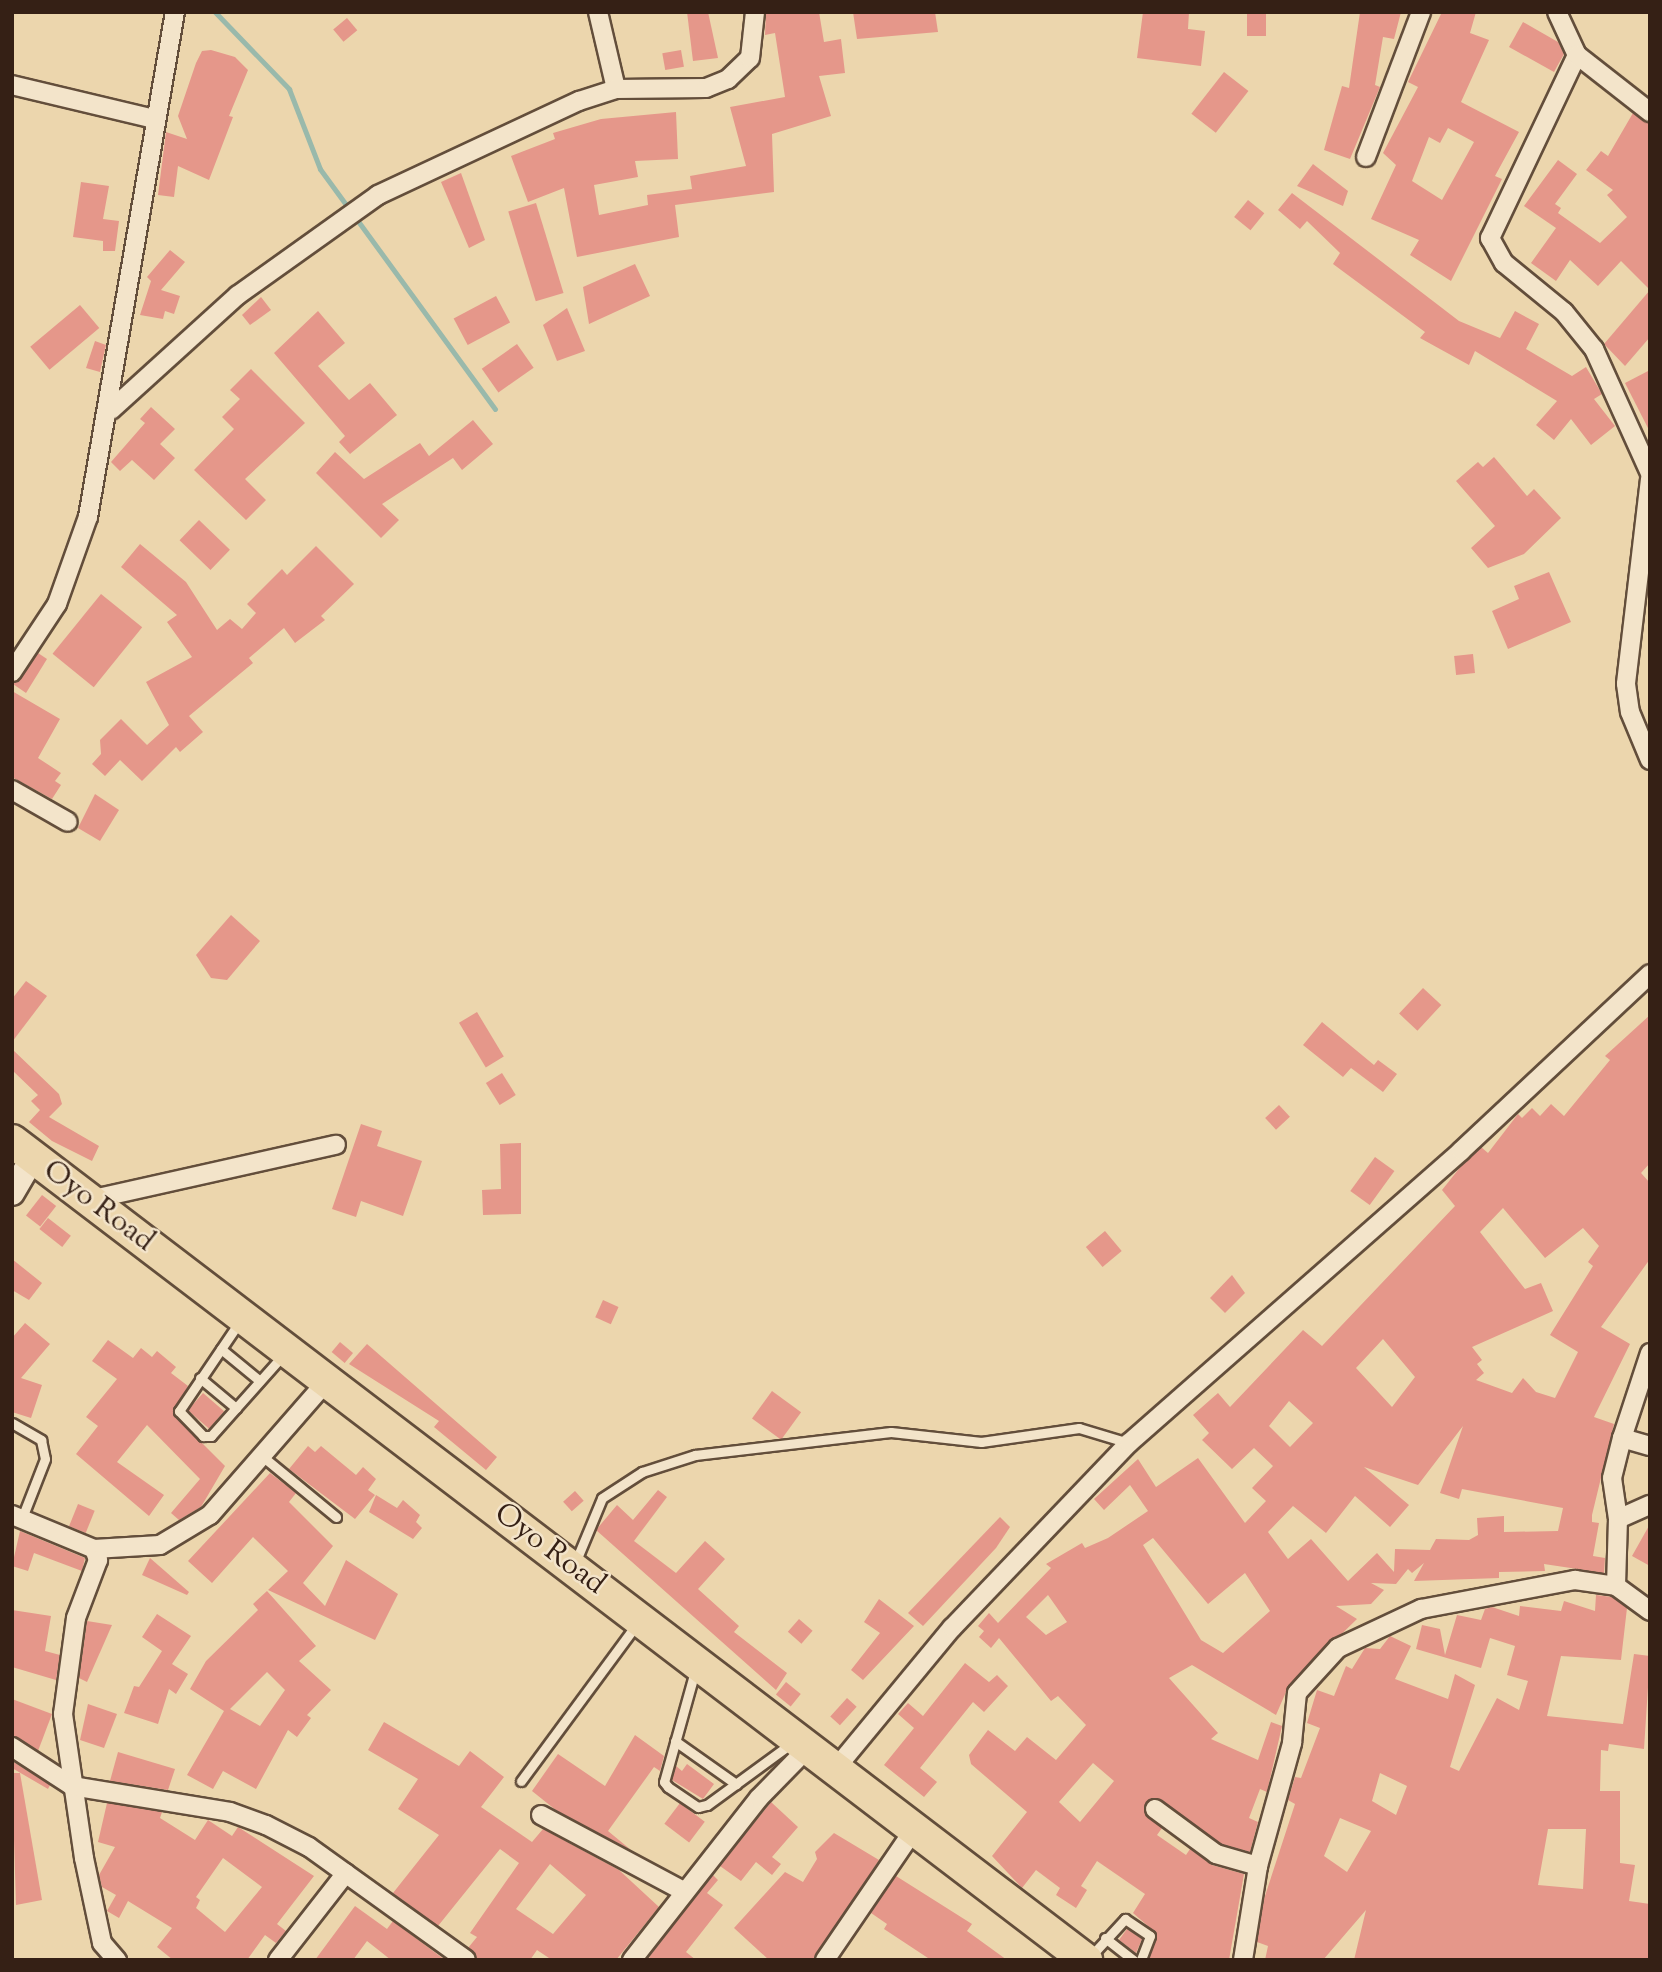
<!DOCTYPE html>
<style>
body{margin:0}
#map{position:relative;width:1662px;height:1972px;overflow:hidden;background:#ecd6ad;font-family:"Sorts Mill Goudy",serif}
div>[style]{position:absolute}
.stream>*{height:5px;margin:-2.5px;padding:0 2.5px;transform-origin:2.5px;border-radius:2.5px;background:#99b9ab}
.building>*{inset:0;background:#e5978a;transform-origin:0 0}
.roads{filter:drop-shadow(2px 0 #634e3b) drop-shadow(-2px 0 #634e3b) drop-shadow(0 2px #634e3b) drop-shadow(0 -2px #634e3b)}
.lane>*{height:9px;margin:-4.5px;padding:0 4.5px;transform-origin:4.5px;border-radius:4.5px;background:#f3e4ca}
.street>*{height:18px;margin:-9px;padding:0 9px;transform-origin:9px;border-radius:9px;background:#f3e4ca}
.secondary>*{height:24px;margin:-12px;padding:0 12px;transform-origin:12px;border-radius:12px;background:#f3e4ca}
.highway>*{height:32px;margin:-16px;padding:0 16px;transform-origin:16px;border-radius:16px;background:#ecd6ad}
span{translate:-50% -50%;white-space:nowrap;text-align:center;line-height:1.15;-webkit-text-stroke:5px #f3e4ca;paint-order:stroke}
.street-label{font-size:30px;color:#352015}
.frame{position:absolute;inset:0;border:14px solid #352015;pointer-events:none}
</style>
<div id="map">
<div class="stream">
<i style="left:215px;top:12px;width:107px;rotate:46.1deg"></i>
<i style="left:289px;top:89px;width:86px;rotate:68.8deg"></i>
<i style="left:320px;top:169px;width:297px;rotate:53.9deg"></i>
</div>
<div class="building">
<i style="clip-path:polygon(687px 12px,708px 12px,718px 58px,693px 61px)"></i>
<i style="clip-path:polygon(766px 12px,819px 12px,824px 42px,841px 39px,845px 73px,819px 76px,831px 116px,772px 134px,774px 192px,675px 205px,679px 237px,577px 257px,564px 188px,528px 202px,511px 156px,555px 139px,553px 133px,601px 119px,676px 112px,678px 159px,635px 161px,638px 177px,594px 185px,599px 215px,648px 205px,647px 195px,692px 189px,690px 176px,746px 166px,730px 107px,785px 97px,775px 33px,765px 35px)"></i>
<i style="clip-path:polygon(853px 12px,935px 12px,938px 32px,857px 39px)"></i>
<i style="clip-path:polygon(1143px 12px,1189px 12px,1188px 29px,1205px 31px,1201px 66px,1137px 58px)"></i>
<i style="left:1247px;top:12px;width:19px;height:24px"></i>
<i style="clip-path:polygon(1360px 12px,1401px 12px,1394px 39px,1383px 37px,1375px 85px,1380px 87px,1350px 159px,1324px 150px,1342px 86px,1349px 88px)"></i>
<i style="clip-path:polygon(evenodd,1442px 12px,1476px 12px,1470px 33px,1489px 40px,1461px 102px,1519px 132px,1495px 176px,1502px 179px,1451px 281px,1410px 255px,1419px 240px,1371px 219px,1396px 165px,1383px 153px,1418px 87px,1408px 82px,1442px 12px,1448px 128px,1474px 142px,1442px 200px,1412px 181px,1429px 137px,1440px 143px,1448px 128px)"></i>
<i style="left:347px;top:18px;width:16px;height:18px;rotate:50deg"></i>
<i style="clip-path:polygon(1523px 22px,1558px 42px,1564px 54px,1554px 72px,1509px 47px)"></i>
<i style="clip-path:polygon(211px 50px,235px 57px,248px 70px,229px 116px,233px 117px,209px 180px,178px 166px,174px 197px,158px 195px,166px 132px,187px 139px,178px 116px,196px 63px,202px 51px)"></i>
<i style="left:681px;top:50px;width:17px;height:19px;rotate:80deg"></i>
<i style="left:1224px;top:72px;width:31px;height:53px;rotate:38deg"></i>
<i style="clip-path:polygon(1633px 113px,1650px 123px,1650px 290px,1621px 261px,1598px 286px,1570px 260px,1556px 281px,1531px 263px,1556px 228px,1524px 206px,1558px 160px,1577px 174px,1555px 204px,1561px 208px,1558px 213px,1600px 243px,1627px 217px,1607px 195px,1613px 190px,1586px 170px,1601px 151px,1608px 156px)"></i>
<i style="clip-path:polygon(1313px 164px,1348px 191px,1343px 206px,1297px 186px)"></i>
<i style="clip-path:polygon(461px 173px,485px 240px,469px 248px,441px 182px)"></i>
<i style="clip-path:polygon(81px 182px,109px 186px,103px 219px,119px 221px,115px 251px,103px 251px,103px 241px,73px 237px)"></i>
<i style="clip-path:polygon(1292px 193px,1459px 321px,1500px 338px,1515px 311px,1539px 324px,1526px 349px,1572px 376px,1586px 367px,1602px 394px,1594px 399px,1615px 426px,1591px 445px,1571px 419px,1554px 440px,1536px 425px,1557px 401px,1475px 351px,1469px 365px,1420px 338px,1425px 332px,1333px 264px,1340px 253px,1307px 221px,1300px 229px,1278px 210px)"></i>
<i style="left:1248px;top:200px;width:21px;height:22px;rotate:39deg"></i>
<i style="left:536px;top:203px;width:94px;height:29px;rotate:73deg"></i>
<i style="clip-path:polygon(170px 250px,185px 262px,161px 290px,180px 296px,174px 314px,165px 311px,163px 319px,140px 315px,151px 281px,147px 277px)"></i>
<i style="clip-path:polygon(635px 264px,650px 296px,589px 324px,583px 287px)"></i>
<i style="clip-path:polygon(1650px 290px,1650px 337px,1625px 366px,1604px 344px)"></i>
<i style="left:496px;top:296px;width:30px;height:48px;rotate:62deg"></i>
<i style="clip-path:polygon(261px 297px,271px 310px,250px 325px,242px 315px)"></i>
<i style="left:80px;top:305px;width:30px;height:65px;rotate:50deg"></i>
<i style="clip-path:polygon(567px 308px,585px 351px,557px 361px,543px 325px)"></i>
<i style="clip-path:polygon(318px 311px,345px 343px,318px 366px,349px 400px,370px 383px,397px 415px,350px 454px,339px 442px,345px 436px,274px 353px)"></i>
<i style="clip-path:polygon(95px 341px,106px 345px,100px 372px,86px 368px)"></i>
<i style="left:517px;top:344px;width:29px;height:43px;rotate:55deg"></i>
<i style="clip-path:polygon(251px 369px,305px 423px,245px 479px,266px 500px,246px 520px,194px 470px,234px 429px,222px 417px,240px 399px,230px 390px)"></i>
<i style="clip-path:polygon(1650px 370px,1650px 432px,1625px 383px)"></i>
<i style="clip-path:polygon(151px 407px,175px 429px,160px 444px,175px 458px,154px 480px,132px 460px,120px 471px,111px 462px,145px 423px,140px 419px)"></i>
<i style="clip-path:polygon(473px 420px,493px 444px,462px 470px,453px 458px,382px 504px,399px 520px,381px 538px,316px 473px,335px 452px,364px 479px,420px 443px,429px 456px)"></i>
<i style="clip-path:polygon(1494px 457px,1527px 496px,1534px 489px,1561px 518px,1524px 554px,1488px 568px,1471px 548px,1495px 526px,1456px 481px,1478px 462px,1483px 467px)"></i>
<i style="left:199px;top:520px;width:43px;height:28px;rotate:44deg"></i>
<i style="clip-path:polygon(140px 544px,186px 582px,217px 630px,230px 619px,242px 629px,256px 613px,247px 604px,282px 569px,287px 575px,316px 546px,354px 584px,321px 616px,325px 620px,295px 643px,284px 628px,249px 658px,253px 663px,189px 716px,203px 732px,180px 752px,176px 747px,142px 781px,120px 760px,105px 776px,92px 764px,101px 754px,100px 740px,121px 719px,147px 745px,169px 725px,146px 682px,192px 657px,167px 622px,177px 615px,121px 567px)"></i>
<i style="clip-path:polygon(1549px 572px,1571px 622px,1508px 649px,1492px 611px,1519px 599px,1514px 586px)"></i>
<i style="left:101px;top:594px;width:53px;height:77px;rotate:39deg"></i>
<i style="clip-path:polygon(38px 653px,47px 659px,26px 693px,13px 684px)"></i>
<i style="left:1473px;top:654px;width:19px;height:19px;rotate:84deg"></i>
<i style="clip-path:polygon(12px 691px,60px 719px,38px 758px,61px 773px,55px 781px,61px 785px,52px 799px,12px 777px)"></i>
<i style="clip-path:polygon(95px 794px,119px 810px,100px 841px,78px 828px)"></i>
<i style="clip-path:polygon(231px 915px,260px 941px,227px 980px,211px 978px,196px 955px)"></i>
<i style="clip-path:polygon(26px 981px,47px 996px,12px 1042px,12px 999px)"></i>
<i style="left:1423px;top:988px;width:25px;height:35px;rotate:43deg"></i>
<i style="left:477px;top:1012px;width:52px;height:21px;rotate:59deg"></i>
<i style="clip-path:polygon(evenodd,1650px 1015px,1650px 1163px,1641px 1173px,1650px 1183px,1650px 1259px,1601px 1327px,1630px 1344px,1594px 1417px,1614px 1424px,1592px 1515px,1592px 1522px,1599px 1523px,1593px 1556px,1605px 1558px,1604px 1573px,1544px 1564px,1545px 1571px,1499px 1572px,1499px 1578px,1414px 1581px,1424px 1563px,1412px 1573px,1408px 1569px,1396px 1584px,1371px 1583px,1384px 1590px,1371px 1604px,1336px 1606px,1357px 1619px,1289px 1685px,1276px 1715px,1192px 1665px,1169px 1678px,1218px 1733px,1211px 1739px,1258px 1760px,1271px 1722px,1282px 1726px,1267px 1792px,1260px 1789px,1249px 1818px,1258px 1822px,1250px 1852px,1221px 1844px,1161px 1800px,1150px 1799px,1144px 1807px,1162px 1828px,1157px 1835px,1186px 1855px,1190px 1849px,1212px 1865px,1244px 1874px,1229px 1960px,1149px 1960px,1156px 1933px,1133px 1913px,1145px 1894px,1097px 1861px,1081px 1886px,1087px 1890px,1076px 1908px,1056px 1895px,1060px 1888px,1036px 1870px,1022px 1888px,992px 1856px,1027px 1812px,971px 1764px,969px 1755px,988px 1730px,1015px 1751px,1027px 1737px,1056px 1760px,1086px 1725px,1058px 1696px,1051px 1701px,999px 1638px,991px 1648px,979px 1637px,984px 1631px,978px 1626px,989px 1613px,998px 1623px,1051px 1568px,1046px 1564px,1082px 1543px,1085px 1548px,1108px 1538px,1148px 1511px,1130px 1485px,1104px 1510px,1094px 1499px,1138px 1459px,1156px 1487px,1198px 1458px,1245px 1523px,1266px 1501px,1252px 1488px,1273px 1466px,1254px 1448px,1232px 1469px,1202px 1440px,1209px 1433px,1193px 1415px,1218px 1393px,1230px 1407px,1303px 1330px,1322px 1346px,1455px 1206px,1442px 1190px,1462px 1165px,1481px 1147px,1488px 1153px,1518px 1114px,1522px 1118px,1532px 1108px,1540px 1116px,1551px 1104px,1564px 1116px,1610px 1060px,1605px 1056px,1650px 1015px,1503px 1208px,1545px 1258px,1583px 1228px,1599px 1246px,1588px 1262px,1593px 1266px,1550px 1335px,1578px 1352px,1555px 1398px,1536px 1392px,1523px 1378px,1512px 1393px,1476px 1380px,1484px 1373px,1477px 1364px,1482px 1360px,1472px 1347px,1553px 1311px,1541px 1283px,1525px 1289px,1480px 1232px,1503px 1208px,1650px 1015px,1383px 1339px,1415px 1377px,1392px 1407px,1356px 1368px,1383px 1339px,1650px 1015px,1289px 1401px,1313px 1423px,1290px 1447px,1269px 1426px,1289px 1401px,1650px 1015px,1463px 1426px,1440px 1493px,1459px 1499px,1462px 1489px,1563px 1508px,1558px 1531px,1504px 1532px,1504px 1516px,1477px 1518px,1478px 1535px,1469px 1540px,1436px 1539px,1430px 1550px,1395px 1549px,1394px 1572px,1377px 1553px,1348px 1581px,1311px 1539px,1288px 1559px,1268px 1532px,1293px 1506px,1326px 1533px,1355px 1496px,1390px 1527px,1409px 1505px,1364px 1467px,1418px 1485px,1463px 1426px,1650px 1015px,1153px 1538px,1208px 1604px,1245px 1573px,1270px 1611px,1223px 1653px,1201px 1640px,1143px 1545px,1153px 1538px,1650px 1015px,1048px 1595px,1067px 1622px,1046px 1635px,1026px 1617px,1048px 1595px,1650px 1015px,1093px 1763px,1114px 1781px,1080px 1822px,1059px 1802px,1093px 1763px)"></i>
<i style="clip-path:polygon(1322px 1022px,1374px 1065px,1378px 1060px,1397px 1074px,1383px 1092px,1351px 1068px,1343px 1077px,1303px 1045px)"></i>
<i style="clip-path:polygon(12px 1049px,59px 1094px,62px 1104px,49px 1117px,99px 1146px,92px 1161px,52px 1141px,29px 1122px,40px 1110px,31px 1101px,38px 1095px,12px 1070px)"></i>
<i style="left:502px;top:1073px;width:26px;height:19px;rotate:58deg"></i>
<i style="left:1279px;top:1105px;width:16px;height:19px;rotate:47deg"></i>
<i style="clip-path:polygon(361px 1124px,382px 1131px,377px 1146px,422px 1161px,403px 1216px,361px 1201px,356px 1217px,332px 1209px)"></i>
<i style="clip-path:polygon(521px 1143px,521px 1214px,483px 1215px,482px 1190px,501px 1189px,500px 1144px)"></i>
<i style="left:1375px;top:1157px;width:24px;height:42px;rotate:36deg"></i>
<i style="left:42px;top:1195px;width:18px;height:26px;rotate:38deg"></i>
<i style="left:48px;top:1218px;width:29px;height:14px;rotate:38deg"></i>
<i style="left:1105px;top:1231px;width:26px;height:25px;rotate:50deg"></i>
<i style="clip-path:polygon(12px 1259px,42px 1283px,29px 1300px,12px 1290px)"></i>
<i style="clip-path:polygon(1232px 1275px,1245px 1293px,1225px 1313px,1210px 1298px)"></i>
<i style="left:603px;top:1300px;width:17px;height:19px;rotate:24deg"></i>
<i style="clip-path:polygon(25px 1323px,50px 1344px,21px 1378px,42px 1385px,31px 1418px,12px 1412px,12px 1338px)"></i>
<i style="clip-path:polygon(108px 1340px,133px 1358px,141px 1348px,152px 1357px,157px 1351px,176px 1367px,171px 1373px,188px 1386px,173px 1414px,225px 1466px,201px 1507px,179px 1520px,171px 1513px,200px 1479px,147px 1425px,117px 1462px,164px 1495px,149px 1516px,76px 1454px,98px 1426px,86px 1417px,117px 1379px,92px 1361px)"></i>
<i style="left:340px;top:1342px;width:17px;height:13px;rotate:40deg"></i>
<i style="clip-path:polygon(367px 1344px,497px 1457px,486px 1470px,434px 1427px,439px 1421px,349px 1364px)"></i>
<i style="left:772px;top:1391px;width:36px;height:34px;rotate:36deg"></i>
<i style="left:203px;top:1393px;width:28px;height:23px;rotate:41deg"></i>
<i style="clip-path:polygon(308px 1446px,315px 1452px,321px 1446px,356px 1475px,363px 1467px,376px 1479px,368px 1490px,375px 1495px,355px 1519px,289px 1469px)"></i>
<i style="clip-path:polygon(270px 1473px,296px 1493px,289px 1502px,333px 1546px,303px 1583px,325px 1606px,346px 1560px,398px 1594px,375px 1640px,268px 1590px,288px 1571px,253px 1537px,212px 1583px,188px 1561px)"></i>
<i style="clip-path:polygon(658px 1490px,667px 1497px,634px 1541px,676px 1573px,705px 1541px,725px 1559px,698px 1589px,739px 1626px,734px 1632px,787px 1673px,776px 1690px,596px 1530px,617px 1505px,633px 1520px)"></i>
<i style="left:575px;top:1491px;width:13px;height:16px;rotate:48deg"></i>
<i style="clip-path:polygon(376px 1495px,397px 1508px,403px 1500px,420px 1515px,416px 1522px,422px 1528px,413px 1539px,369px 1512px)"></i>
<i style="left:78px;top:1504px;width:18px;height:24px;rotate:22deg"></i>
<i style="clip-path:polygon(1000px 1517px,1010px 1527px,996px 1548px,923px 1626px,908px 1613px)"></i>
<i style="clip-path:polygon(1650px 1524px,1650px 1566px,1632px 1556px)"></i>
<i style="clip-path:polygon(20px 1531px,85px 1558px,82px 1571px,34px 1553px,28px 1571px,12px 1566px)"></i>
<i style="clip-path:polygon(150px 1558px,189px 1592px,187px 1595px,142px 1575px)"></i>
<i style="clip-path:polygon(evenodd,267px 1591px,316px 1646px,299px 1661px,331px 1690px,307px 1715px,311px 1718px,297px 1737px,288px 1730px,256px 1789px,223px 1771px,213px 1789px,187px 1775px,224px 1711px,190px 1689px,206px 1661px,258px 1610px,253px 1604px,267px 1591px,267px 1672px,285px 1690px,260px 1726px,230px 1709px,267px 1672px)"></i>
<i style="clip-path:polygon(evenodd,1596px 1595px,1612px 1597px,1627px 1608px,1621px 1660px,1561px 1656px,1547px 1716px,1623px 1724px,1634px 1654px,1650px 1656px,1644px 1749px,1609px 1744px,1608px 1751px,1601px 1750px,1600px 1791px,1620px 1791px,1620px 1863px,1635px 1865px,1629px 1901px,1650px 1904px,1650px 1960px,1354px 1960px,1366px 1910px,1323px 1960px,1265px 1960px,1268px 1946px,1257px 1942px,1264px 1899px,1295px 1804px,1288px 1800px,1295px 1777px,1301px 1778px,1320px 1728px,1307px 1723px,1317px 1690px,1334px 1696px,1346px 1666px,1352px 1669px,1365px 1648px,1380px 1649px,1390px 1636px,1411px 1646px,1395px 1679px,1448px 1699px,1455px 1674px,1475px 1685px,1450px 1767px,1459px 1771px,1497px 1698px,1519px 1710px,1528px 1681px,1507px 1675px,1515px 1646px,1490px 1638px,1481px 1668px,1416px 1649px,1422px 1625px,1440px 1629px,1445px 1655px,1457px 1615px,1481px 1620px,1485px 1609px,1492px 1607px,1519px 1616px,1520px 1606px,1561px 1611px,1564px 1601px,1595px 1611px,1596px 1595px,1380px 1773px,1407px 1786px,1396px 1815px,1372px 1801px,1380px 1773px,1596px 1595px,1340px 1818px,1371px 1831px,1347px 1872px,1324px 1856px,1340px 1818px,1596px 1595px,1548px 1829px,1586px 1829px,1583px 1889px,1538px 1885px,1548px 1829px)"></i>
<i style="clip-path:polygon(879px 1599px,914px 1626px,863px 1680px,851px 1670px,880px 1633px,864px 1622px)"></i>
<i style="clip-path:polygon(12px 1610px,51px 1616px,45px 1651px,60px 1655px,56px 1680px,12px 1667px)"></i>
<i style="clip-path:polygon(157px 1614px,191px 1636px,172px 1664px,188px 1674px,176px 1694px,169px 1689px,158px 1724px,124px 1713px,134px 1686px,139px 1687px,162px 1651px,142px 1637px)"></i>
<i style="left:799px;top:1619px;width:18px;height:17px;rotate:41deg"></i>
<i style="clip-path:polygon(87px 1621px,112px 1625px,87px 1682px,79px 1678px)"></i>
<i style="clip-path:polygon(965px 1663px,989px 1682px,997px 1675px,1008px 1686px,984px 1712px,973px 1702px,920px 1768px,937px 1782px,924px 1797px,884px 1765px,914px 1728px,898px 1714px,908px 1703px,923px 1716px)"></i>
<i style="left:786px;top:1682px;width:19px;height:16px;rotate:39deg"></i>
<i style="left:847px;top:1698px;width:13px;height:25px;rotate:42deg"></i>
<i style="clip-path:polygon(12px 1699px,52px 1714px,38px 1751px,12px 1736px)"></i>
<i style="clip-path:polygon(88px 1704px,117px 1714px,104px 1748px,80px 1740px)"></i>
<i style="clip-path:polygon(evenodd,384px 1722px,459px 1766px,470px 1751px,504px 1777px,481px 1807px,532px 1842px,543px 1829px,619px 1870px,659px 1907px,616px 1960px,552px 1960px,537px 1950px,530px 1960px,477px 1960px,468px 1948px,477px 1937px,470px 1933px,519px 1863px,500px 1849px,438px 1926px,393px 1893px,439px 1835px,398px 1809px,418px 1779px,368px 1750px,384px 1722px,550px 1864px,586px 1895px,553px 1934px,516px 1909px,550px 1864px)"></i>
<i style="clip-path:polygon(635px 1735px,664px 1756px,660px 1771px,654px 1767px,608px 1831px,631px 1850px,557px 1811px,532px 1791px,558px 1754px,605px 1786px)"></i>
<i style="clip-path:polygon(118px 1752px,175px 1769px,168px 1790px,110px 1781px)"></i>
<i style="clip-path:polygon(12px 1761px,50px 1785px,48px 1789px,12px 1768px)"></i>
<i style="clip-path:polygon(687px 1764px,714px 1784px,703px 1799px,672px 1780px,676px 1766px,682px 1771px)"></i>
<i style="clip-path:polygon(12px 1773px,20px 1773px,42px 1900px,16px 1905px)"></i>
<i style="clip-path:polygon(771px 1802px,798px 1827px,772px 1857px,781px 1864px,772px 1875px,756px 1862px,741px 1881px,720px 1866px)"></i>
<i style="clip-path:polygon(evenodd,107px 1803px,162px 1812px,160px 1818px,195px 1840px,208px 1820px,232px 1836px,238px 1827px,314px 1876px,277px 1924px,286px 1931px,276px 1943px,265px 1935px,247px 1960px,173px 1960px,157px 1947px,172px 1928px,128px 1901px,119px 1918px,107px 1911px,116px 1895px,102px 1887px,99px 1875px,115px 1847px,98px 1842px,107px 1803px,223px 1858px,262px 1887px,225px 1932px,196px 1908px,200px 1900px,196px 1897px,223px 1858px)"></i>
<i style="left:680px;top:1803px;width:31px;height:26px;rotate:37deg"></i>
<i style="clip-path:polygon(834px 1833px,879px 1860px,814px 1960px,769px 1960px,734px 1928px,785px 1872px,803px 1882px,817px 1859px,815px 1852px)"></i>
<i style="clip-path:polygon(713px 1875px,718px 1880px,707px 1893px,723px 1905px,686px 1952px,696px 1960px,652px 1960px,649px 1957px)"></i>
<i style="clip-path:polygon(896px 1876px,972px 1924px,967px 1931px,1007px 1960px,931px 1960px,884px 1929px,887px 1924px,871px 1913px)"></i>
<i style="clip-path:polygon(355px 1906px,387px 1929px,393px 1921px,445px 1960px,391px 1960px,367px 1941px,353px 1960px,315px 1960px)"></i>
<i style="clip-path:polygon(1127px 1929px,1142px 1939px,1136px 1953px,1119px 1940px)"></i>
</div>
<div class="roads">
<div class="lane">
<i style="left:240px;top:1321px;width:109px;rotate:124.1deg"></i>
<i style="left:179px;top:1411px;width:35px;rotate:46deg"></i>
<i style="left:203px;top:1436px;width:8px"></i>
<i style="left:211px;top:1436px;width:110px;rotate:-48.3deg"></i>
<i style="left:221px;top:1349px;width:50px;rotate:39.4deg"></i>
<i style="left:200px;top:1378px;width:47px;rotate:39.8deg"></i>
<i style="left:12px;top:1423px;width:34px;rotate:30deg"></i>
<i style="left:41px;top:1440px;width:19px;rotate:78deg"></i>
<i style="left:45px;top:1459px;width:63px;rotate:111.3deg"></i>
<i style="left:262px;top:1456px;width:96px;rotate:39.5deg"></i>
<i style="left:575px;top:1563px;width:70px;rotate:-67.4deg"></i>
<i style="left:602px;top:1498px;width:48px;rotate:-33deg"></i>
<i style="left:642px;top:1472px;width:56px;rotate:-17.8deg"></i>
<i style="left:695px;top:1455px;width:197px;rotate:-6.7deg"></i>
<i style="left:891px;top:1432px;width:91px;rotate:6.3deg"></i>
<i style="left:981px;top:1442px;width:99px;rotate:-8.1deg"></i>
<i style="left:1079px;top:1428px;width:52px;rotate:16.7deg"></i>
<i style="left:695px;top:1671px;width:115px;rotate:105.6deg"></i>
<i style="left:664px;top:1782px;width:6px;rotate:51deg"></i>
<i style="left:668px;top:1787px;width:36px;rotate:34deg"></i>
<i style="left:698px;top:1807px;width:9px;rotate:-13deg"></i>
<i style="left:707px;top:1805px;width:107px;rotate:-36.2deg"></i>
<i style="left:675px;top:1741px;width:75px;rotate:35.2deg"></i>
<i style="left:521px;top:1781px;width:194px;rotate:-53.6deg"></i>
<i style="left:1105px;top:1938px;width:36px;rotate:38deg"></i>
<i style="left:1090px;top:1957px;width:52px;rotate:-47.4deg"></i>
<i style="left:1125px;top:1919px;width:30px;rotate:34deg"></i>
<i style="left:1150px;top:1936px;width:26px;rotate:111deg"></i>
</div>
<div class="street">
<i style="left:598px;top:12px;width:79px;rotate:76.8deg"></i>
<i style="left:1557px;top:12px;width:47px;rotate:65.1deg"></i>
<i style="left:1577px;top:55px;width:203px;rotate:115.4deg"></i>
<i style="left:1490px;top:238px;width:29px;rotate:61deg"></i>
<i style="left:1504px;top:263px;width:77px;rotate:39.2deg"></i>
<i style="left:1564px;top:312px;width:48px;rotate:51deg"></i>
<i style="left:1594px;top:349px;width:136px;rotate:65.7deg"></i>
<i style="left:1577px;top:55px;width:93px;rotate:38deg"></i>
<i style="left:12px;top:85px;width:147px;rotate:13.4deg"></i>
<i style="left:1366px;top:157px;width:155px;rotate:-69.2deg"></i>
<i style="left:111px;top:410px;width:171px;rotate:-42.2deg"></i>
<i style="left:238px;top:295px;width:172px;rotate:-35.5deg"></i>
<i style="left:378px;top:195px;width:222px;rotate:-25.1deg"></i>
<i style="left:579px;top:101px;width:39px;rotate:-18deg"></i>
<i style="left:616px;top:89px;width:90px;rotate:-0.6deg"></i>
<i style="left:706px;top:88px;width:24px;rotate:-22deg"></i>
<i style="left:728px;top:79px;width:30px;rotate:-44deg"></i>
<i style="left:750px;top:58px;width:46px;rotate:-83.8deg"></i>
<i style="left:1650px;top:479px;width:206px;rotate:96.7deg"></i>
<i style="left:1626px;top:684px;width:28px;rotate:82deg"></i>
<i style="left:1630px;top:712px;width:52px;rotate:67.4deg"></i>
<i style="left:12px;top:672px;width:82px;rotate:-56.5deg"></i>
<i style="left:57px;top:604px;width:92px;rotate:-70.4deg"></i>
<i style="left:88px;top:517px;width:512px;rotate:-80.23deg"></i>
<i style="left:12px;top:790px;width:64px;rotate:29.7deg"></i>
<i style="left:89px;top:1200px;width:253px;rotate:-12.6deg"></i>
<i style="left:1650px;top:1353px;width:89px;rotate:108.2deg"></i>
<i style="left:1622px;top:1438px;width:29px;rotate:16deg"></i>
<i style="left:12px;top:1515px;width:89px;rotate:22.5deg"></i>
<i style="left:94px;top:1549px;width:66px;rotate:-3.5deg"></i>
<i style="left:160px;top:1545px;width:58px;rotate:-31deg"></i>
<i style="left:210px;top:1515px;width:178px;rotate:-48.9deg"></i>
<i style="left:1618px;top:1519px;width:35px;rotate:-24deg"></i>
<i style="left:94px;top:1549px;width:12px;rotate:70deg"></i>
<i style="left:98px;top:1560px;width:62px;rotate:110.8deg"></i>
<i style="left:76px;top:1618px;width:97px;rotate:97.7deg"></i>
<i style="left:63px;top:1714px;width:146px;rotate:81.7deg"></i>
<i style="left:84px;top:1858px;width:87px;rotate:78deg"></i>
<i style="left:102px;top:1943px;width:23px;rotate:49deg"></i>
<i style="left:1616px;top:1586px;width:67px;rotate:-88.3deg"></i>
<i style="left:1618px;top:1519px;width:41px;rotate:-98.3deg"></i>
<i style="left:1612px;top:1478px;width:41px;rotate:-76deg"></i>
<i style="left:12px;top:1747px;width:72px;rotate:33deg"></i>
<i style="left:72px;top:1786px;width:160px;rotate:9.3deg"></i>
<i style="left:230px;top:1812px;width:38px;rotate:20deg"></i>
<i style="left:266px;top:1825px;width:48px;rotate:27.1deg"></i>
<i style="left:309px;top:1847px;width:193px;rotate:35.7deg"></i>
<i style="left:836px;top:1768px;width:182px;rotate:-50.4deg"></i>
<i style="left:952px;top:1628px;width:256px;rotate:-46.3deg"></i>
<i style="left:1129px;top:1443px;width:442px;rotate:-41.3deg"></i>
<i style="left:1461px;top:1151px;width:259px;rotate:-43.1deg"></i>
<i style="left:1155px;top:1809px;width:76px;rotate:36.4deg"></i>
<i style="left:1216px;top:1854px;width:44px;rotate:15.9deg"></i>
<i style="left:541px;top:1815px;width:163px;rotate:28.1deg"></i>
<i style="left:278px;top:1960px;width:110px;rotate:-52deg"></i>
<i style="left:632px;top:1960px;width:206px;rotate:-51.9deg"></i>
<i style="left:759px;top:1798px;width:70px;rotate:-45.6deg"></i>
<i style="left:825px;top:1960px;width:160px;rotate:-55.7deg"></i>
<i style="left:1243px;top:1960px;width:95px;rotate:-80.9deg"></i>
<i style="left:1258px;top:1866px;width:128px;rotate:-74.5deg"></i>
<i style="left:1292px;top:1743px;width:50px;rotate:-84.3deg"></i>
<i style="left:1297px;top:1693px;width:61px;rotate:-47.7deg"></i>
<i style="left:1338px;top:1648px;width:92px;rotate:-25.2deg"></i>
<i style="left:1421px;top:1609px;width:157px;rotate:-10.7deg"></i>
<i style="left:1575px;top:1580px;width:41px;rotate:8.3deg"></i>
<i style="left:1616px;top:1586px;width:42px;rotate:36.3deg"></i>
</div>
<div class="secondary">
<i style="left:12px;top:1193px;width:42px;rotate:-59.7deg"></i>
</div>
<div class="highway">
<i style="left:12px;top:1141px;width:1351px;rotate:37.33deg"></i>
</div>
</div>
<div class="street-label">
<span style="left:98px;top:1207px;rotate:37deg">Oyo Road</span>
<span style="left:549px;top:1550px;rotate:37deg">Oyo Road</span>
</div>
<div class="frame"></div>
</div>
